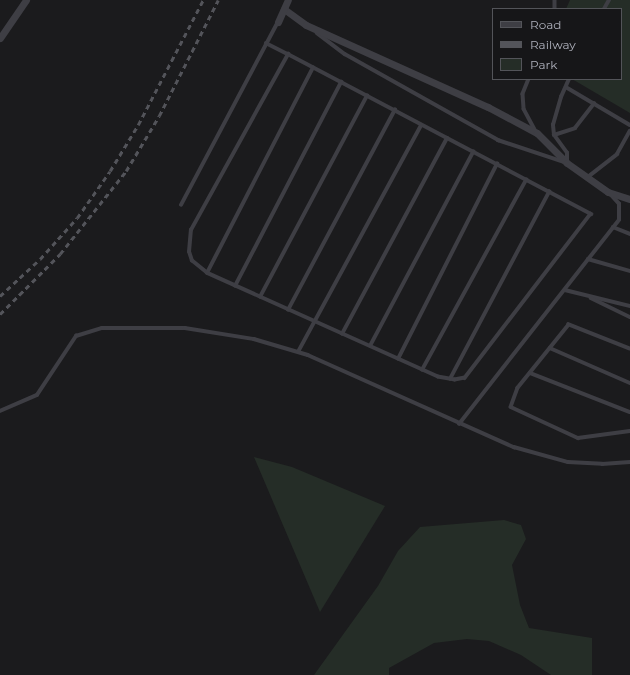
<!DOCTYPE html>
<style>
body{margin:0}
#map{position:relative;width:630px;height:675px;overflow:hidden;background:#1b1b1d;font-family:Montserrat,sans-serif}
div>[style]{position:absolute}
.green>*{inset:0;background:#252d27}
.service>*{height:3.5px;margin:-1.75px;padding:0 1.75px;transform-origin:1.75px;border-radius:1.75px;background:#3e3e44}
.minor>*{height:7px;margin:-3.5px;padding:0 3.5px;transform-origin:3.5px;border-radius:3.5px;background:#3e3e44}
.rail>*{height:2.5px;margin-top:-1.25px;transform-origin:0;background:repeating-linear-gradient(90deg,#53545a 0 5px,transparent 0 9px)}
span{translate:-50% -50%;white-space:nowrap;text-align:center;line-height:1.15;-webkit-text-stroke:3px #161618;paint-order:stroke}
.legend{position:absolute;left:492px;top:8px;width:130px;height:72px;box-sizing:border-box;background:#161618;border:1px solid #535459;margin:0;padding:5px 7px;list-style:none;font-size:12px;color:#aeb0bb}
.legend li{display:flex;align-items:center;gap:8px;height:20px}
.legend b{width:20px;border:1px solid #535459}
</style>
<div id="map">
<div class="green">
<i style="clip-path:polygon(570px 0,630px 0,630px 113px,572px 79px,621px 79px,621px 9px,566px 9px)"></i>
<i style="clip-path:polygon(254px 457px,292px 467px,385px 506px,320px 612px)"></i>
<i style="clip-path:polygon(504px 520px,521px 525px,526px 539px,512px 565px,520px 605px,529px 628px,592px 638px,592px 675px,551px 675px,521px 655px,489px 641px,467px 639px,434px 643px,389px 668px,389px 675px,314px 675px,378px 586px,398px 551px,420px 527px)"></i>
</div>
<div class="service">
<i style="left:555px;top:0;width:9px;rotate:90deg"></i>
<i style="left:604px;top:9px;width:10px;rotate:-61deg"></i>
<i style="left:317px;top:33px;width:35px;rotate:37deg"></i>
<i style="left:345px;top:54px;width:176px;rotate:29.3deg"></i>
<i style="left:498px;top:140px;width:73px;rotate:18.4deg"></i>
<i style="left:567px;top:163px;width:10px;rotate:-90deg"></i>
<i style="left:567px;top:153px;width:22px;rotate:-126deg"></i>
<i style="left:554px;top:135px;width:10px;rotate:-96deg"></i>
<i style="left:553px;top:125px;width:29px;rotate:-74deg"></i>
<i style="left:561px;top:97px;width:20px;rotate:-66deg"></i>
<i style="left:266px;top:43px;width:25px;rotate:27deg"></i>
<i style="left:288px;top:54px;width:343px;rotate:27.8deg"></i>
<i style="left:591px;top:214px;width:207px;rotate:127.5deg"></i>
<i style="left:465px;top:378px;width:10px;rotate:169deg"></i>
<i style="left:455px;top:380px;width:17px;rotate:-170deg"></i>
<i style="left:438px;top:377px;width:253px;rotate:-155.8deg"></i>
<i style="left:207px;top:273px;width:19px;rotate:-141deg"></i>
<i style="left:192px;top:261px;width:9px;rotate:-108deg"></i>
<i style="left:189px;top:252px;width:22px;rotate:-85deg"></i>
<i style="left:191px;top:230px;width:201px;rotate:-61.1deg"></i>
<i style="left:529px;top:79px;width:16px;rotate:112deg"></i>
<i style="left:523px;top:94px;width:15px;rotate:86deg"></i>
<i style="left:524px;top:109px;width:24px;rotate:62deg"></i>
<i style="left:566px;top:87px;width:74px;rotate:30.7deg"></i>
<i style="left:554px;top:135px;width:22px;rotate:-18deg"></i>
<i style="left:575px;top:128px;width:31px;rotate:-52deg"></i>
<i style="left:588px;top:177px;width:37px;rotate:-38deg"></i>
<i style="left:617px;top:154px;width:26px;rotate:-61deg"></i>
<i style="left:181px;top:205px;width:207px;rotate:-62.1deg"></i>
<i style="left:613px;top:227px;width:18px;rotate:22deg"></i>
<i style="left:588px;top:259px;width:44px;rotate:15.9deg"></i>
<i style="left:207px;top:273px;width:231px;rotate:-62.7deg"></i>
<i style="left:235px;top:286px;width:230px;rotate:-62.5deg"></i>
<i style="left:565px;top:290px;width:67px;rotate:13.8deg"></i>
<i style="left:260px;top:297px;width:228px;rotate:-62deg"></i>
<i style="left:591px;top:298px;width:43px;rotate:26deg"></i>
<i style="left:288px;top:310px;width:227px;rotate:-61.9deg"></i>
<i style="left:342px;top:334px;width:222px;rotate:-61.8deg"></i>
<i style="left:370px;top:346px;width:220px;rotate:-62deg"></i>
<i style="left:550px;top:348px;width:87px;rotate:23.6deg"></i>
<i style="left:630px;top:349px;width:66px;rotate:-158.5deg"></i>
<i style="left:569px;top:325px;width:81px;rotate:129deg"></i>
<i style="left:518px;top:388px;width:20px;rotate:110deg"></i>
<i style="left:511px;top:407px;width:74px;rotate:24.8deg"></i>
<i style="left:578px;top:438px;width:52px;rotate:-7.7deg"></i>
<i style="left:298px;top:352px;width:258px;rotate:-61.5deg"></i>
<i style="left:398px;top:359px;width:219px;rotate:-63.1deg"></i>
<i style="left:422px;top:370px;width:217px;rotate:-61.3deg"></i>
<i style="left:530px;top:373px;width:107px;rotate:21.3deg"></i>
<i style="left:450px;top:379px;width:212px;rotate:-62.1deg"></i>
<i style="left:0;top:411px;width:40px;rotate:-23.4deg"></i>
<i style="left:37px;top:395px;width:71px;rotate:-56.5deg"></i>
<i style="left:76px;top:336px;width:27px;rotate:-17deg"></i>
<i style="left:102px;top:328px;width:83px"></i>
<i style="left:185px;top:328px;width:70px;rotate:9.1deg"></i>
<i style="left:254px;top:339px;width:56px;rotate:16.5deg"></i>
<i style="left:308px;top:355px;width:226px;rotate:24.1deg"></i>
<i style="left:514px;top:447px;width:56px;rotate:15.5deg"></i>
<i style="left:568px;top:462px;width:34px;rotate:3deg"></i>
<i style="left:602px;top:464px;width:28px;rotate:-4deg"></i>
<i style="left:459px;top:424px;width:259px;rotate:-51.9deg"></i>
<i style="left:619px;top:220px;width:16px;rotate:-90deg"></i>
<i style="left:619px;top:204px;width:12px;rotate:-132deg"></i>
</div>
<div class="minor">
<i style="left:284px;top:9px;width:27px;rotate:36deg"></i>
<i style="left:306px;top:25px;width:200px;rotate:24.3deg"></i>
<i style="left:488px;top:107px;width:55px;rotate:28deg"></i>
<i style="left:537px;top:133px;width:42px;rotate:45deg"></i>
<i style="left:567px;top:163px;width:50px;rotate:35.3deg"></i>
<i style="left:608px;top:192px;width:23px;rotate:18deg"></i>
<i style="left:278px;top:22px;width:24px;rotate:-66deg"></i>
<i style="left:0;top:38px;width:46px;rotate:-55.6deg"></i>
</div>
<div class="rail">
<i style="left:0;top:296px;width:54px;rotate:-42.8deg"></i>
<i style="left:40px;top:259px;width:55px;rotate:-47.9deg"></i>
<i style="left:77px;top:218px;width:57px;rotate:-54.9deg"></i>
<i style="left:110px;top:171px;width:54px;rotate:-58.7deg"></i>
<i style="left:138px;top:125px;width:141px;rotate:-62.5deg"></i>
<i style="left:0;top:314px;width:85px;rotate:-45deg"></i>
<i style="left:60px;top:254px;width:106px;rotate:-51.5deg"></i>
<i style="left:126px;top:171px;width:64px;rotate:-59deg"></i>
<i style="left:159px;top:116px;width:130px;rotate:-63deg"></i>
</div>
<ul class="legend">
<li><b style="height:5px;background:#3e3e44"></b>Road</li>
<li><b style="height:5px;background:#53545a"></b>Railway</li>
<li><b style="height:11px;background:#252d27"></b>Park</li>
</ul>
</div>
